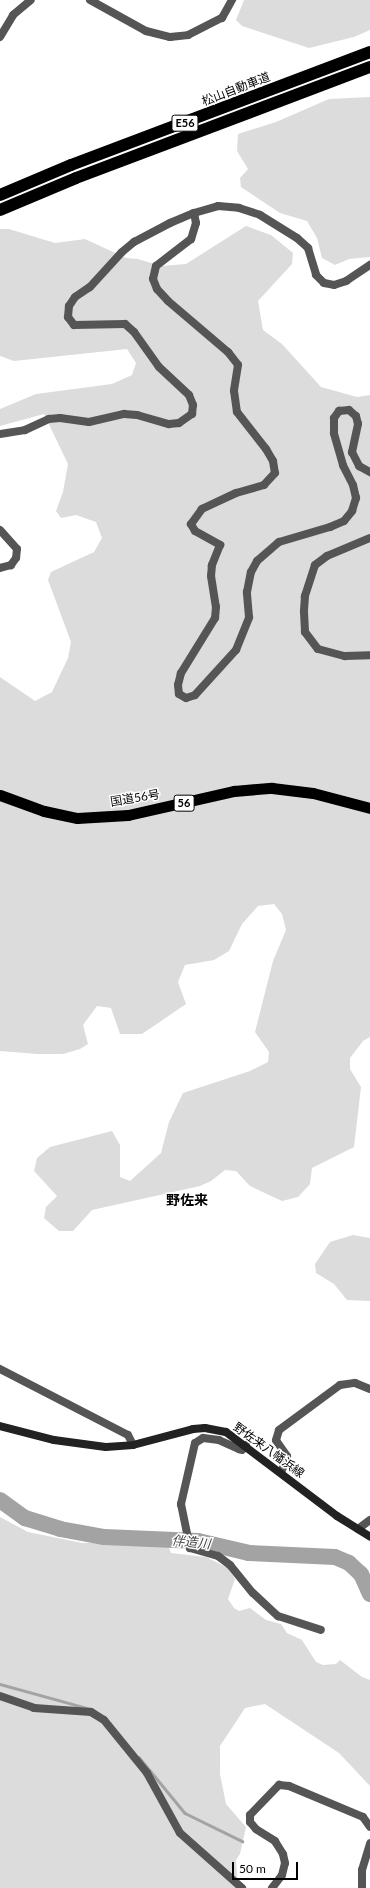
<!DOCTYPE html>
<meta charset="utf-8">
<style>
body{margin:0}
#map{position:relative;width:370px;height:1888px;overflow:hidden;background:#fff;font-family:Lato,"Noto Sans JP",sans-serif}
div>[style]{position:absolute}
.green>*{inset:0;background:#dcdcdc}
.stream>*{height:2.5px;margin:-1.25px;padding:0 1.25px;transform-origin:1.25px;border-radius:1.25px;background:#a3a3a3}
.river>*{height:16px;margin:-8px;padding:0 8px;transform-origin:8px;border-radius:8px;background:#a3a3a3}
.minor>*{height:8px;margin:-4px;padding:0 4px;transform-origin:4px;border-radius:4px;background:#555}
.tertiary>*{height:8px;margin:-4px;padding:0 4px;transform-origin:4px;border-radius:4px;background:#555}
.secondary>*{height:8px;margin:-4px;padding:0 4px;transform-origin:4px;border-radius:4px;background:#222}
.trunk>*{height:11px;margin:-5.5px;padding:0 5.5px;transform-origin:5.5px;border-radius:5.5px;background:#000}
.motorway>*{height:12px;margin:-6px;padding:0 6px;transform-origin:6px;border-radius:6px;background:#000}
span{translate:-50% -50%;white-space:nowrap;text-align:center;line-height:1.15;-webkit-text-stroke:3px #fff;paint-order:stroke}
.shield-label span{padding:1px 3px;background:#fff;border:1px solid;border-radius:3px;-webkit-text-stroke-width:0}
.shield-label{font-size:11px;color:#000;font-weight:700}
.street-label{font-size:12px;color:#000}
.water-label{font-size:13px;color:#444;font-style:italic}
.quarter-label{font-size:14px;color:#000;font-weight:700}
.scale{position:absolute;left:232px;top:1862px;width:66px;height:18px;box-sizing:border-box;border:2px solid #000;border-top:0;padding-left:5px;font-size:12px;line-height:14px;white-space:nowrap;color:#000;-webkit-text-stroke:3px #fff;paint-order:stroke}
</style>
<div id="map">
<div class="green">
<i style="clip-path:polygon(244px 0,370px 0,370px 30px,354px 37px,309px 48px,242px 26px,236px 20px)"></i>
<i style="clip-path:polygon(370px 97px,370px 257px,349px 259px,335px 265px,322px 258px,317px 238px,307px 221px,280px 213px,241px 187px,240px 178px,248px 169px,237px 151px,238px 134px,276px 122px,329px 99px)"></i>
<i style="clip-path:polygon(246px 226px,271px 235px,293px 253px,292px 264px,258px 301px,263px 330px,282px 344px,321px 387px,357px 397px,370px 395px,370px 1037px,363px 1041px,350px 1058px,350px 1069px,361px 1087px,354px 1147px,312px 1168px,310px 1184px,298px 1197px,282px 1201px,250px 1186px,236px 1171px,225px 1170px,211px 1181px,200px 1186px,92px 1210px,73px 1231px,59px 1231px,44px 1218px,46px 1207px,57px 1196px,34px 1171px,37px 1158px,50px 1147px,112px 1131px,120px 1145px,120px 1177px,130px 1181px,161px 1153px,169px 1122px,183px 1093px,250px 1071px,268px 1062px,269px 1052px,255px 1032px,273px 961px,286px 930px,282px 914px,274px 904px,258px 906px,242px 924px,229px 951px,214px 960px,185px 965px,178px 982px,186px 1004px,142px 1034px,120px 1034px,111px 1008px,97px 1006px,83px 1025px,88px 1044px,80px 1049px,63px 1054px,37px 1054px,0 1051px,0 677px,35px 701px,52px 692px,68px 658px,71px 642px,48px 580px,51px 572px,94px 552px,102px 538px,96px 522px,76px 515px,61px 518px,56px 511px,63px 492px,68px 464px,44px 414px,0 426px,0 409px,36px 394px,112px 384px,132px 375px,136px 363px,127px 349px,14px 361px,0 356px,0 229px,9px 229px,55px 243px,85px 239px,126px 258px,138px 259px,161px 266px,186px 264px)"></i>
<i style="clip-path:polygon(353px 1235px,370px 1238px,370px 1301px,347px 1300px,334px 1284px,316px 1273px,315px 1264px,330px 1242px)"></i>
<i style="clip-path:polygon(0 1517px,28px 1532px,82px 1543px,140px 1542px,168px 1545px,171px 1553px,206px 1557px,228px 1568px,235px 1579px,228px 1599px,234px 1608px,239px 1611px,250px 1608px,266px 1620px,281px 1624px,287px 1633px,302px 1640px,316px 1662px,323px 1665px,336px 1664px,340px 1660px,362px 1677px,370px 1680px,370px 1786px,339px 1753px,265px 1704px,245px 1708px,220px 1746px,220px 1774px,226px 1804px,246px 1827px,240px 1854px,236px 1860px,238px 1888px,0 1888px)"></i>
</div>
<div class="stream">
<i style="left:0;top:1684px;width:94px;rotate:15.4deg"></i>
<i style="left:139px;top:1757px;width:72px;rotate:50.6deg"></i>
<i style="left:185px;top:1813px;width:64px;rotate:26.2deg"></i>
</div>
<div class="river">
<i style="left:0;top:1500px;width:31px;rotate:36deg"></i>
<i style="left:25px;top:1518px;width:37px;rotate:17deg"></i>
<i style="left:60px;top:1529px;width:45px;rotate:10.3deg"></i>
<i style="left:104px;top:1537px;width:94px;rotate:2.4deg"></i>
<i style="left:198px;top:1541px;width:52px;rotate:13.2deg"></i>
<i style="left:249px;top:1553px;width:86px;rotate:2.7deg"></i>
<i style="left:335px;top:1557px;width:15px;rotate:23deg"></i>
<i style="left:349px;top:1563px;width:16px;rotate:43deg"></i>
<i style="left:361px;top:1574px;width:22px;rotate:66deg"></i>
</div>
<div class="minor">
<i style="left:194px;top:213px;width:10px;rotate:79deg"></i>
<i style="left:196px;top:223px;width:17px;rotate:107deg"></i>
<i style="left:191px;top:239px;width:44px;rotate:142.4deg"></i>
<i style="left:156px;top:266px;width:13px;rotate:103deg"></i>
<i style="left:153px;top:279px;width:11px;rotate:68deg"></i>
<i style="left:157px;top:289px;width:16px;rotate:47deg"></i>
<i style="left:168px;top:301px;width:79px;rotate:40.4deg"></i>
<i style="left:228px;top:352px;width:16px;rotate:52deg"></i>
<i style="left:238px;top:365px;width:26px;rotate:99deg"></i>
<i style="left:234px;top:391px;width:21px;rotate:82deg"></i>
<i style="left:237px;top:412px;width:47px;rotate:51.9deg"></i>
<i style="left:266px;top:449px;width:14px;rotate:60deg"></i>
<i style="left:273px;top:461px;width:12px;rotate:81deg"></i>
<i style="left:275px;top:473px;width:16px;rotate:133deg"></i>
<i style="left:264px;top:485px;width:29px;rotate:164deg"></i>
<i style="left:236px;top:493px;width:38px;rotate:155deg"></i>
<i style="left:202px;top:509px;width:19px;rotate:126deg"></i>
<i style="left:191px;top:524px;width:8px;rotate:60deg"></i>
<i style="left:195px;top:531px;width:29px;rotate:29deg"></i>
<i style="left:220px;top:545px;width:22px;rotate:112deg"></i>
<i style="left:212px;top:565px;width:11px;rotate:95deg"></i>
<i style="left:211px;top:576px;width:31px;rotate:81deg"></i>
<i style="left:216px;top:607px;width:11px;rotate:95deg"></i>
<i style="left:215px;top:618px;width:65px;rotate:121.7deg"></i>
<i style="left:181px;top:673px;width:12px;rotate:104deg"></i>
<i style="left:178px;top:685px;width:9px;rotate:84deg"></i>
<i style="left:179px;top:694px;width:8px;rotate:30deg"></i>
<i style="left:186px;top:698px;width:9px;rotate:-18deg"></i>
<i style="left:195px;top:695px;width:61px;rotate:-47.7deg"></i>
<i style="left:236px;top:650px;width:35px;rotate:-68deg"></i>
<i style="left:249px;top:617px;width:25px;rotate:-95deg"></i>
<i style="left:247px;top:592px;width:20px;rotate:-79deg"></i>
<i style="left:251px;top:572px;width:13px;rotate:-61deg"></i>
<i style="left:257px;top:561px;width:29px;rotate:-41deg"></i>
<i style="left:279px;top:542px;width:53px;rotate:-16.4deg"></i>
<i style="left:330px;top:527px;width:15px;rotate:-23deg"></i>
<i style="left:344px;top:521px;width:13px;rotate:-51deg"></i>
<i style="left:352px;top:511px;width:14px;rotate:-73deg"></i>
<i style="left:356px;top:498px;width:13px;rotate:-103deg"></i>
<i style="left:353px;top:485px;width:22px;rotate:-117deg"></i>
<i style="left:343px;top:465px;width:33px;rotate:-106deg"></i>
<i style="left:334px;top:433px;width:15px;rotate:-90deg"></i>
<i style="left:334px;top:418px;width:9px;rotate:-54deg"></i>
<i style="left:339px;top:411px;width:10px;rotate:-6deg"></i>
<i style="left:349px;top:410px;width:9px;rotate:41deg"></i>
<i style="left:356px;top:416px;width:8px;rotate:76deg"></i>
<i style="left:358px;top:424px;width:29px;rotate:102deg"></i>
<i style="left:352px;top:452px;width:16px;rotate:63deg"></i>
<i style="left:359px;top:466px;width:13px;rotate:29deg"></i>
<i style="left:0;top:434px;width:25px;rotate:-9deg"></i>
<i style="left:25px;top:430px;width:26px;rotate:-25deg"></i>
<i style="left:49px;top:419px;width:11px;rotate:-5deg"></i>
<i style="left:60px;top:418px;width:29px;rotate:8deg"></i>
<i style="left:89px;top:422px;width:36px;rotate:-13deg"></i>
<i style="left:124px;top:414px;width:13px;rotate:4deg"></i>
<i style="left:137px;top:415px;width:33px;rotate:16deg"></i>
<i style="left:169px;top:424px;width:10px;rotate:-6deg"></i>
<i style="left:179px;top:423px;width:16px;rotate:-35deg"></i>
<i style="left:192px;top:414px;width:9px;rotate:-84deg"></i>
<i style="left:193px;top:405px;width:11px;rotate:-112deg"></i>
<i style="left:189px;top:395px;width:41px;rotate:-137deg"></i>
<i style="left:159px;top:367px;width:43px;rotate:-125.5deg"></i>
<i style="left:134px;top:332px;width:12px;rotate:-138deg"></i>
<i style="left:125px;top:324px;width:51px;rotate:178.9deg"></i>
<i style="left:74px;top:325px;width:10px;rotate:-127deg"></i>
<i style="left:68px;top:317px;width:11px;rotate:-85deg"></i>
<i style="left:69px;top:306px;width:11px;rotate:-56deg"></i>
<i style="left:75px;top:297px;width:18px;rotate:-34deg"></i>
<i style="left:90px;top:287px;width:47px;rotate:-47.6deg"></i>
<i style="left:122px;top:252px;width:16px;rotate:-40deg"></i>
<i style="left:134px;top:242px;width:41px;rotate:-27.8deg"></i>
<i style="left:170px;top:223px;width:26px;rotate:-23deg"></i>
<i style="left:194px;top:213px;width:25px;rotate:-16deg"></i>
<i style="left:218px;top:206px;width:21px;rotate:5deg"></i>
<i style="left:239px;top:208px;width:22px;rotate:18deg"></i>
<i style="left:260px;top:215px;width:44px;rotate:31.9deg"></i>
<i style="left:297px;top:238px;width:15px;rotate:42deg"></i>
<i style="left:308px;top:248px;width:28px;rotate:73deg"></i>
<i style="left:316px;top:275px;width:11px;rotate:45deg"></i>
<i style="left:324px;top:283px;width:10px;rotate:11deg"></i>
<i style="left:334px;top:285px;width:13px;rotate:-18deg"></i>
<i style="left:346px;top:281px;width:29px;rotate:-34deg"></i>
<i style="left:0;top:530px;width:25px;rotate:48deg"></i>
<i style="left:17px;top:549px;width:9px;rotate:96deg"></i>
<i style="left:16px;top:558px;width:9px;rotate:126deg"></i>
<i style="left:11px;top:565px;width:11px;rotate:165deg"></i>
<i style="left:370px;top:538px;width:47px;rotate:157.3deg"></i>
<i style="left:327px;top:556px;width:15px;rotate:143deg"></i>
<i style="left:315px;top:565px;width:33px;rotate:108deg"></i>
<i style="left:305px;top:596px;width:16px;rotate:94deg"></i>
<i style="left:304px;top:612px;width:20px;rotate:87deg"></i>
<i style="left:305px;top:632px;width:21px;rotate:53deg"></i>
<i style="left:318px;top:649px;width:28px;rotate:15deg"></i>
<i style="left:345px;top:656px;width:25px;rotate:-2deg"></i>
<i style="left:0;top:1369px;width:144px;rotate:27.3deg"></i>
<i style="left:128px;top:1435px;width:11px;rotate:63deg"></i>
<i style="left:246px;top:1445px;width:6px;rotate:129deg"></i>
<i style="left:242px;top:1450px;width:3px;rotate:-162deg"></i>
<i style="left:239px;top:1449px;width:22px;rotate:-156deg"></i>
<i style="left:219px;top:1440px;width:16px;rotate:-173deg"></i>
<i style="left:203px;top:1438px;width:9px;rotate:148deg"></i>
<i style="left:195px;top:1443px;width:63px;rotate:102.9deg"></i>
<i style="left:181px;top:1504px;width:45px;rotate:78.4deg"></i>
<i style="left:190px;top:1548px;width:29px;rotate:16deg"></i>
<i style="left:218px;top:1556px;width:15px;rotate:37deg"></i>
<i style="left:230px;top:1565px;width:36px;rotate:51deg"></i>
<i style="left:253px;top:1593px;width:34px;rotate:43deg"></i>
<i style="left:278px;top:1616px;width:45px;rotate:18deg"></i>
<i style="left:281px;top:1473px;width:18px;rotate:-71deg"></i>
<i style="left:287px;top:1456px;width:19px;rotate:-125deg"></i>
<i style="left:276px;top:1440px;width:10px;rotate:-73deg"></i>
<i style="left:279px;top:1430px;width:76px;rotate:-36.4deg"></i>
<i style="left:340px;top:1385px;width:15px;rotate:-8deg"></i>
<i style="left:355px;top:1383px;width:16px;rotate:22deg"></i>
<i style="left:358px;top:1529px;width:15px;rotate:-37deg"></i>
<i style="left:0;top:1696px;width:36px;rotate:19deg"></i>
<i style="left:34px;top:1708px;width:57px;rotate:4deg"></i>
<i style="left:91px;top:1712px;width:15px;rotate:32deg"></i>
<i style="left:104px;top:1720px;width:68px;rotate:50.9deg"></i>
<i style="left:147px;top:1773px;width:68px;rotate:61.2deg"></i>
<i style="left:180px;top:1833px;width:83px;rotate:41.6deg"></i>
<i style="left:272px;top:1888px;width:16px;rotate:-52deg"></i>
<i style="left:282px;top:1875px;width:12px;rotate:-76deg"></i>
<i style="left:285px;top:1863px;width:9px;rotate:-103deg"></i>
<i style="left:283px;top:1854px;width:15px;rotate:-122deg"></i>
<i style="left:275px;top:1841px;width:22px;rotate:-148deg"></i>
<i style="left:256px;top:1829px;width:9px;rotate:-131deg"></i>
<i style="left:250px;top:1822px;width:7px;rotate:-90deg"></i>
<i style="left:250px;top:1815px;width:42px;rotate:-46deg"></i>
<i style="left:279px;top:1785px;width:10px;rotate:6deg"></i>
<i style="left:289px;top:1786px;width:80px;rotate:22.7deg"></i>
<i style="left:363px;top:1817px;width:12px;rotate:55deg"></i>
<i style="left:362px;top:1888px;width:18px;rotate:-90deg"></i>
<i style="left:362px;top:1870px;width:28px;rotate:-73deg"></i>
</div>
<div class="tertiary">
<i style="left:90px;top:0;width:64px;rotate:29deg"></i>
<i style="left:146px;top:31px;width:25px;rotate:14deg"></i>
<i style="left:170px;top:37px;width:18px;rotate:-6deg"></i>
<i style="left:188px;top:35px;width:38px;rotate:-27deg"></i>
<i style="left:222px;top:18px;width:21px;rotate:-61deg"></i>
<i style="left:0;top:37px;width:26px;rotate:-59deg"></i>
<i style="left:13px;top:15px;width:23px;rotate:-40deg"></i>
</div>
<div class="secondary">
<i style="left:0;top:1426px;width:56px;rotate:14.5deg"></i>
<i style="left:54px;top:1440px;width:52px;rotate:7.7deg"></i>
<i style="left:106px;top:1447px;width:27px;rotate:-4deg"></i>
<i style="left:133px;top:1445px;width:62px;rotate:-14.9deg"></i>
<i style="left:193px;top:1429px;width:12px;rotate:-5deg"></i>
<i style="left:205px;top:1428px;width:21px;rotate:11deg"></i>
<i style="left:226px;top:1432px;width:139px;rotate:37.1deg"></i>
<i style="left:337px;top:1516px;width:39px;rotate:32deg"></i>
</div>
<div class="trunk">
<i style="left:0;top:795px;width:47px;rotate:20deg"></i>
<i style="left:44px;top:811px;width:34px;rotate:12deg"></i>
<i style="left:77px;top:818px;width:51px;rotate:-3.4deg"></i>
<i style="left:128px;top:815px;width:109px;rotate:-12.8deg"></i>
<i style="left:234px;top:791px;width:38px;rotate:-5deg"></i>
<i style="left:272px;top:788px;width:41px;rotate:7deg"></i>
<i style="left:313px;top:793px;width:59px;rotate:14.7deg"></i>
</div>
<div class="motorway">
<i style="left:0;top:195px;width:77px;rotate:-22.9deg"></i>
<i style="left:71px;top:165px;width:320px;rotate:-20.7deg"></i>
<i style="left:0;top:210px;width:82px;rotate:-22.8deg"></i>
<i style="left:76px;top:178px;width:314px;rotate:-20.7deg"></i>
</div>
<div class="shield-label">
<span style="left:185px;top:123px">E56</span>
<span style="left:184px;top:803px">56</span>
</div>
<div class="street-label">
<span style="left:236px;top:89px;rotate:-21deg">松山自動車道</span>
<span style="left:135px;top:798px;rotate:-9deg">国道56号</span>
<span style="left:269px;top:1450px;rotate:36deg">野佐来八幡浜線</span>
</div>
<div class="water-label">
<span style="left:191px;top:1542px;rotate:6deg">伴造川</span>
</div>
<div class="quarter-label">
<span style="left:187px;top:1200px">野佐来</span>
</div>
<div class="scale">50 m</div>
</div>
